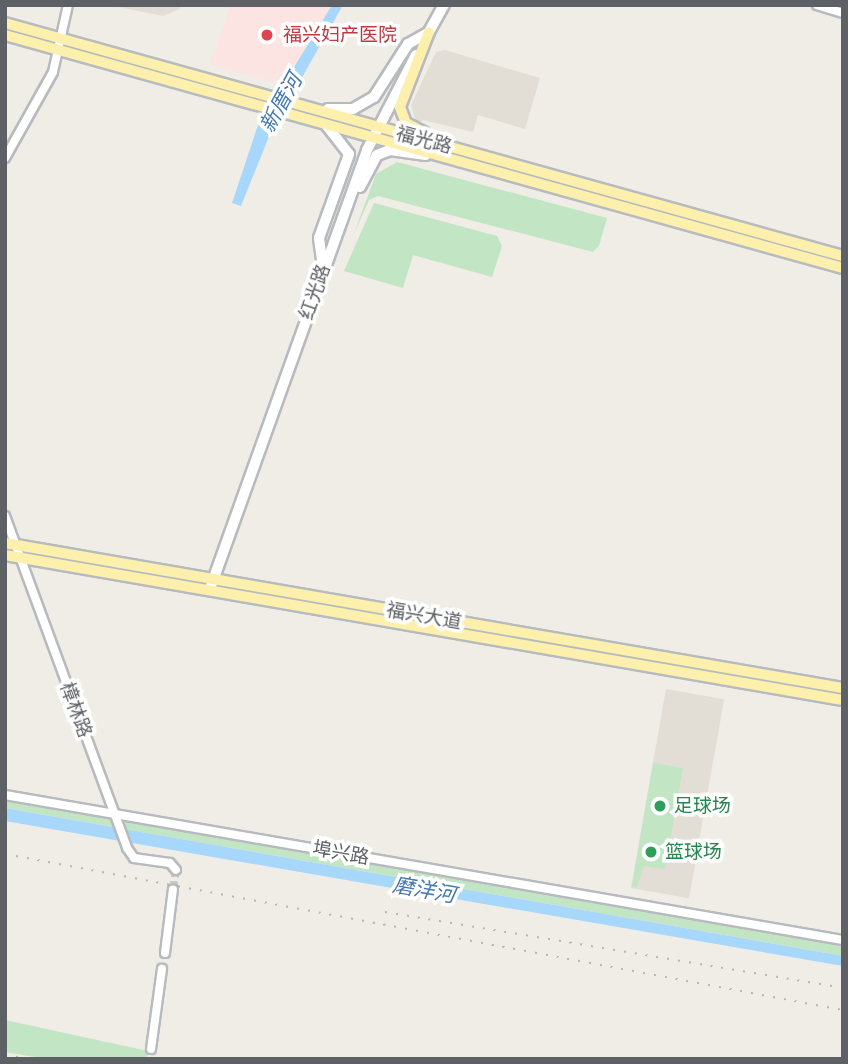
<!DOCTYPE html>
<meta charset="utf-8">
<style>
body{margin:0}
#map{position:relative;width:848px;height:1064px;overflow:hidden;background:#efede5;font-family:Inter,"Noto Sans SC",sans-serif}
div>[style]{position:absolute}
.education>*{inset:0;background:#e2ded6;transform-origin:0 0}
.medical>*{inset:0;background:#fbe4e2}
.green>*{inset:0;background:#c2e5c3}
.water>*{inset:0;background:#a8d7fc}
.tertiary-tunnel>*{height:8px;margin-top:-4px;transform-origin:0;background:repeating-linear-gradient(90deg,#cacac5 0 8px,transparent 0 12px)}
.roads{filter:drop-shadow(2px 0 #b7babe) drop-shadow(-2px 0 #b7babe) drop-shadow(0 2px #b7babe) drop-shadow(0 -2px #b7babe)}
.tertiary>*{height:8px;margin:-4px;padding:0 4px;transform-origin:4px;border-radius:4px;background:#fff}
.secondary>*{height:10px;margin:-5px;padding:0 5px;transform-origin:5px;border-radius:5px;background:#fff}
.primary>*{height:10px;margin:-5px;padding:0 5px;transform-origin:5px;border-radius:5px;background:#fcf0ac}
.rail>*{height:2px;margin-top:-1px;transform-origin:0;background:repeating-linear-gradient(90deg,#b5b6b6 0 2px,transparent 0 11px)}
.dots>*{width:19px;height:19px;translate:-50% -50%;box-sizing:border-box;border:4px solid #fff;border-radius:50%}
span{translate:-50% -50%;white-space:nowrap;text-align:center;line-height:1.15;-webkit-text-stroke:7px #fff;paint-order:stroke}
.health-label{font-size:19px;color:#be3a42}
.left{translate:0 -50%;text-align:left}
.street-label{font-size:19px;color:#5d6065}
.leisure-label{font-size:19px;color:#27864d}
.water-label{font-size:21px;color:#4478ae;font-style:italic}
.frame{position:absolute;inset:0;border:7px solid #5d6065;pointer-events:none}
</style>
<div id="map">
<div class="education">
<i style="clip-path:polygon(108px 5px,180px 5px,180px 9px,163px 16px)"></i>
<i style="clip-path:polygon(445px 50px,540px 78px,525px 129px,478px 115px,473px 132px,423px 120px,417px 125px,411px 105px,436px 52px)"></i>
<i style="left:666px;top:689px;width:59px;height:202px;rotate:10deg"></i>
</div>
<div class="medical">
<i style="clip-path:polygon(231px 5px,332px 5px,282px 85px,210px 64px)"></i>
</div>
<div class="green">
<i style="clip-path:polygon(397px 162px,607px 218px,599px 246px,593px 252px,378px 196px,369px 200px,353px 236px,376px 174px)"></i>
<i style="clip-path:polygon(374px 203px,497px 236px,502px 246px,492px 277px,413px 255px,403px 288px,344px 271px)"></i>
<i style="clip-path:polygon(653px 763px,683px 768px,665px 869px,644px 866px,637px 887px,632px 886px)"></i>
<i style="clip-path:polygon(5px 797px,843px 943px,843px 956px,5px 808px)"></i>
<i style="clip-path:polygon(5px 1020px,148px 1051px,147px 1059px,47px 1059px,5px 1052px)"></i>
</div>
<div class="water">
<i style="clip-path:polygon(332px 5px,343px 5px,296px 88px,289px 87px,241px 206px,232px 203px,257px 128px)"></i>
<i style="clip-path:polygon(5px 808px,843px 956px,843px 966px,5px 821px)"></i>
</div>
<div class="tertiary-tunnel">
<i style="left:173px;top:889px;width:19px;rotate:-81deg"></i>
</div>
<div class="roads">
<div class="tertiary">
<i style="left:817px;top:5px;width:27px;rotate:17deg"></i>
<i style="left:5px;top:158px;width:98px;rotate:-60.8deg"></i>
<i style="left:53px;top:72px;width:69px;rotate:-77.4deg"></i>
<i style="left:5px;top:516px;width:354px;rotate:69.8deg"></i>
<i style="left:127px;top:848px;width:12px;rotate:55deg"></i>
<i style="left:134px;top:858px;width:36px;rotate:8deg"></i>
<i style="left:170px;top:863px;width:9px;rotate:49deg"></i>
<i style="left:5px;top:795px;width:850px;rotate:9.82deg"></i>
<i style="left:165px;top:953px;width:64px;rotate:-82.9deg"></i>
<i style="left:151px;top:1049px;width:81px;rotate:-82.2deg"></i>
</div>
<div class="secondary">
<i style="left:425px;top:39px;width:39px;rotate:-61deg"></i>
<i style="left:328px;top:109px;width:25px"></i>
<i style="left:353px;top:109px;width:24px;rotate:-30deg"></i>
<i style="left:374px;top:97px;width:63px;rotate:-57.3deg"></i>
<i style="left:408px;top:44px;width:23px;rotate:-29deg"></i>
<i style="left:360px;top:187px;width:36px;rotate:-62deg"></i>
<i style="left:377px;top:155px;width:14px;rotate:-21deg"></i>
<i style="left:390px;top:150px;width:36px;rotate:8deg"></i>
<i style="left:323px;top:267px;width:29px;rotate:-98deg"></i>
<i style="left:319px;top:238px;width:89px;rotate:-70.3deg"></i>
<i style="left:349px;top:154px;width:37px;rotate:-128deg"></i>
<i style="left:211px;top:586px;width:463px;rotate:-70.3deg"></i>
<i style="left:367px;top:150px;width:107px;rotate:-62.7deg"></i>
</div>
<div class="primary">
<i style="left:5px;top:23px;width:870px;rotate:15.54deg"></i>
<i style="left:5px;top:35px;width:870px;rotate:15.54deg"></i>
<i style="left:425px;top:133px;width:21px;rotate:-152deg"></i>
<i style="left:406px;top:123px;width:17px;rotate:-111deg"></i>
<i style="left:400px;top:107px;width:80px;rotate:-68.9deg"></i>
<i style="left:5px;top:543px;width:850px;rotate:9.82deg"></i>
<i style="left:5px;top:555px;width:850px;rotate:9.82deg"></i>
</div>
</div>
<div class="rail">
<i style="left:5px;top:854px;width:852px;rotate:10.55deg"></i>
<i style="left:385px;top:912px;width:464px;rotate:9.4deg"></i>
<i style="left:5px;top:1055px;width:24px;rotate:9deg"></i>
</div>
<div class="dots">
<i style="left:267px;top:35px;background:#e0444e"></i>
<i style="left:660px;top:806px;background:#2e9e5b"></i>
<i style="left:651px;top:852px;background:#2e9e5b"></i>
</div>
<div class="health-label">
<span class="left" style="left:283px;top:35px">福兴妇产医院</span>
</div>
<div class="street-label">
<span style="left:424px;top:140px;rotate:15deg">福光路</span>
<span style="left:315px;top:292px;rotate:-71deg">红光路</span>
<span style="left:424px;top:616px;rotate:10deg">福兴大道</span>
<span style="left:76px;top:710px;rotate:70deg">樟林路</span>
<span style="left:341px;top:853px;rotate:10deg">埠兴路</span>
</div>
<div class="leisure-label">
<span class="left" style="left:674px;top:806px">足球场</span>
<span class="left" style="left:665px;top:852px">篮球场</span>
</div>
<div class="water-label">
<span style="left:281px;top:103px;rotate:-61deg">新厝河</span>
<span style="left:424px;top:890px;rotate:10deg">磨洋河</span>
</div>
<div class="frame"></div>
</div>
